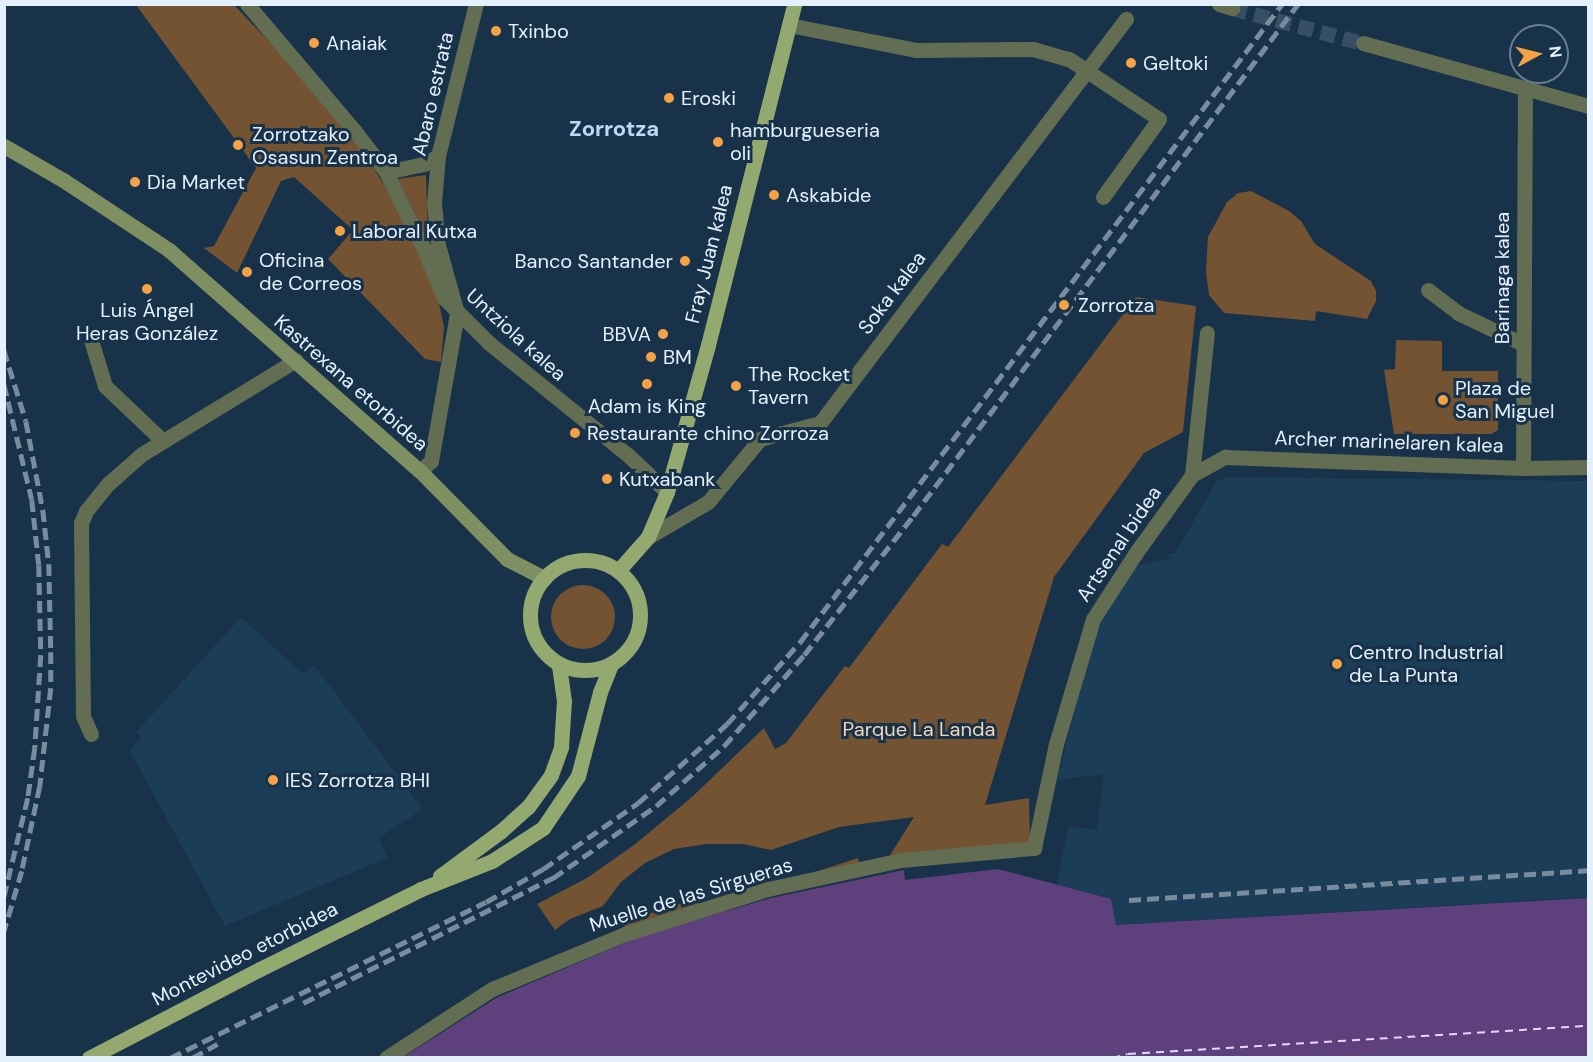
<!DOCTYPE html>
<meta charset="utf-8">
<style>
body{margin:0}
#map{position:relative;width:1593px;height:1062px;overflow:hidden;background:#173249;font-family:"DM Sans",sans-serif}
div>[style]{position:absolute}
.built>*{inset:0;background:#1b3d57}
.green>*{inset:0;background:#735331;transform-origin:0 0}
.round{border-radius:50%}
.water>*{inset:0;background:#5e417c}
.ferry>*{height:1.5px;margin-top:-0.75px;transform-origin:0;background:repeating-linear-gradient(90deg,#e7d7fc 0 8px,transparent 0 14px)}
.street-tunnel>*{height:15px;margin-top:-7.5px;transform-origin:0;background:repeating-linear-gradient(90deg,#364f64 0 15px,transparent 0 23px)}
.street>*{height:15px;margin:-7.5px;padding:0 7.5px;transform-origin:7.5px;border-radius:7.5px;background:#626d51}
.secondary>*{height:15px;margin:-7.5px;padding:0 7.5px;transform-origin:7.5px;border-radius:7.5px;background:#7e8f62}
.primary>*{height:15px;margin:-7.5px;padding:0 7.5px;transform-origin:7.5px;border-radius:7.5px;background:#93a96f}
.primary>.ring{margin:-7.5px;padding:0;box-sizing:content-box;background:none;border:15px solid #93a96f;border-radius:50%}
.rail>*{height:4.5px;margin-top:-2.25px;transform-origin:0;background:repeating-linear-gradient(90deg,#788c9e 0 12px,transparent 0 18px)}
.dots>*{width:16px;height:16px;translate:-50% -50%;box-sizing:border-box;border:3px solid #173249;border-radius:50%}
span{translate:-50% -50%;white-space:nowrap;text-align:center;line-height:1.15;-webkit-text-stroke:6px #173249;paint-order:stroke}
.poi-label{font-size:20px;color:#e4f1fd}
.left{translate:0 -50%;text-align:left}
.right{translate:-100% -50%;text-align:right}
.street-label{font-size:20px;color:#e4f1fd}
.park-label{font-size:20px;color:#f4d5b8}
.quarter-label{font-size:22px;color:#b9d9f6;font-weight:700}
.frame{position:absolute;inset:0;border:6px solid #e4f1fd;pointer-events:none}
.north{position:absolute;left:1509px;top:24px;width:60px;height:60px;box-sizing:border-box;background:#173249;border:2px solid #697e91;border-radius:50%;rotate:83deg;font-size:16px;font-weight:700;line-height:24px;text-align:center;color:#e4f1fd}
.north::after{content:'';display:block;margin:auto;width:21px;height:27px;background:#f5a246;clip-path:polygon(50% 0,100% 100%,50% 72%,0 100%)}
</style>
<div id="map">
<div class="built">
<i style="clip-path:polygon(1229px 477px,1588px 481px,1588px 897px,1115px 925px,1111px 899px,1057px 885px,1068px 826px,1097px 830px,1104px 774px,1057px 780px,1097px 622px,1134px 566px,1169px 559px,1169px 554px,1175px 553px,1217px 481px)"></i>
<i style="clip-path:polygon(241px 617px,303px 674px,314px 665px,423px 809px,379px 838px,387px 858px,225px 926px,130px 751px,141px 737px,136px 732px)"></i>
</div>
<div class="green">
<i style="clip-path:polygon(136px 5px,234px 5px,287px 60px,367px 158px,388px 191px,428px 272px,439px 303px,444px 327px,441px 362px,425px 359px,328px 259px,353px 230px,294px 177px,281px 181px,237px 273px,204px 248px,214px 246px,256px 168px)"></i>
<i style="clip-path:polygon(426px 175px,428px 230px,425px 233px,398px 179px)"></i>
<i style="clip-path:polygon(1251px 191px,1289px 211px,1301px 221px,1315px 244px,1371px 281px,1376px 291px,1376px 301px,1367px 319px,1316px 311px,1315px 321px,1224px 313px,1209px 295px,1206px 272px,1208px 237px,1227px 202px,1238px 193px)"></i>
<i style="clip-path:polygon(1136px 297px,1196px 306px,1183px 432px,1144px 453px,1054px 577px,985px 805px,1029px 798px,1030px 843px,890px 855px,914px 817px,839px 827px,771px 850px,743px 844px,707px 844px,674px 849px,645px 863px,621px 882px,603px 906px,570px 919px,555px 930px,537px 904px,587px 878px,634px 845px,692px 797px,764px 728px,775px 749px,786px 743px,845px 666px,849px 668px,942px 544px,948px 547px)"></i>
<i style="clip-path:polygon(1396px 340px,1442px 341px,1442px 371px,1498px 371px,1498px 430px,1491px 434px,1394px 434px,1384px 370px,1395px 369px)"></i>
<i class="round" style="left:551px;top:585px;width:64px;height:64px"></i>
<i style="left:858px;top:858px;width:6px;height:68px;rotate:72deg"></i>
<i style="left:697px;top:898px;width:6px;height:78px;rotate:72deg"></i>
</div>
<div class="water">
<i style="clip-path:polygon(998px 869px,1111px 899px,1116px 925px,1588px 898px,1588px 1057px,402px 1058px,496px 998px,641px 936px,771px 898px,904px 870px,905px 880px)"></i>
</div>
<div class="ferry">
<i style="left:1112px;top:1058px;width:16px;rotate:-14deg"></i>
<i style="left:1128px;top:1054px;width:461px;rotate:-3.5deg"></i>
</div>
<div class="street-tunnel">
<i style="left:1232px;top:8px;width:136px;rotate:15deg"></i>
</div>
<div class="street">
<i style="left:247px;top:4px;width:165px;rotate:49.7deg"></i>
<i style="left:354px;top:130px;width:53px;rotate:52.7deg"></i>
<i style="left:386px;top:172px;width:86px;rotate:63.7deg"></i>
<i style="left:424px;top:249px;width:53px;rotate:67.8deg"></i>
<i style="left:444px;top:298px;width:64px;rotate:45deg"></i>
<i style="left:489px;top:343px;width:180px;rotate:38.9deg"></i>
<i style="left:629px;top:456px;width:52px;rotate:43.5deg"></i>
<i style="left:1219px;top:4px;width:14px;rotate:17deg"></i>
<i style="left:789px;top:25px;width:129px;rotate:11.1deg"></i>
<i style="left:916px;top:50px;width:117px;rotate:-0.5deg"></i>
<i style="left:1033px;top:49px;width:37px;rotate:16deg"></i>
<i style="left:1069px;top:59px;width:108px;rotate:33.7deg"></i>
<i style="left:1159px;top:119px;width:96px;rotate:125.7deg"></i>
<i style="left:1363px;top:43px;width:234px;rotate:15.6deg"></i>
<i style="left:386px;top:172px;width:39px;rotate:-12deg"></i>
<i style="left:424px;top:164px;width:16px;rotate:-30deg"></i>
<i style="left:1428px;top:290px;width:38px;rotate:37deg"></i>
<i style="left:1458px;top:313px;width:72px;rotate:25.5deg"></i>
<i style="left:91px;top:340px;width:48px;rotate:73.1deg"></i>
<i style="left:105px;top:386px;width:80px;rotate:43.5deg"></i>
<i style="left:1523px;top:468px;width:380px;rotate:-89.7deg"></i>
<i style="left:420px;top:471px;width:15px;rotate:-42deg"></i>
<i style="left:431px;top:461px;width:150px;rotate:-80deg"></i>
<i style="left:457px;top:313px;width:71px;rotate:-105.6deg"></i>
<i style="left:438px;top:245px;width:42px;rotate:-95.4deg"></i>
<i style="left:434px;top:203px;width:47px;rotate:-85.1deg"></i>
<i style="left:438px;top:156px;width:157px;rotate:-76deg"></i>
<i style="left:1192px;top:475px;width:38px;rotate:-29deg"></i>
<i style="left:1225px;top:457px;width:298px;rotate:2.1deg"></i>
<i style="left:1523px;top:468px;width:65px;rotate:-0.9deg"></i>
<i style="left:648px;top:537px;width:69px;rotate:-30.3deg"></i>
<i style="left:708px;top:502px;width:82px;rotate:-50.5deg"></i>
<i style="left:760px;top:439px;width:62px;rotate:-14.9deg"></i>
<i style="left:820px;top:423px;width:507px;rotate:-52.86deg"></i>
<i style="left:91px;top:734px;width:20px;rotate:-114deg"></i>
<i style="left:83px;top:716px;width:193px;rotate:-90.6deg"></i>
<i style="left:81px;top:523px;width:13px;rotate:-67deg"></i>
<i style="left:86px;top:511px;width:35px;rotate:-51deg"></i>
<i style="left:108px;top:484px;width:45px;rotate:-41.4deg"></i>
<i style="left:142px;top:454px;width:180px;rotate:-31.4deg"></i>
<i style="left:386px;top:1058px;width:126px;rotate:-33.1deg"></i>
<i style="left:492px;top:989px;width:144px;rotate:-22.5deg"></i>
<i style="left:625px;top:934px;width:150px;rotate:-17.5deg"></i>
<i style="left:768px;top:889px;width:136px;rotate:-12.3deg"></i>
<i style="left:901px;top:860px;width:134px;rotate:-5.2deg"></i>
<i style="left:1034px;top:848px;width:106px;rotate:-78.1deg"></i>
<i style="left:1056px;top:744px;width:130px;rotate:-73.5deg"></i>
<i style="left:1093px;top:619px;width:77px;rotate:-57.1deg"></i>
<i style="left:1135px;top:554px;width:97px;rotate:-54.2deg"></i>
<i style="left:1192px;top:475px;width:143px;rotate:-84deg"></i>
</div>
<div class="secondary">
<i style="left:4px;top:146px;width:68px;rotate:30deg"></i>
<i style="left:63px;top:180px;width:127px;rotate:33.4deg"></i>
<i style="left:169px;top:250px;width:334px;rotate:41.4deg"></i>
<i style="left:420px;top:471px;width:124px;rotate:45.3deg"></i>
<i style="left:507px;top:559px;width:42px;rotate:27.2deg"></i>
</div>
<div class="primary">
<i class="ring" style="left:530px;top:560px;width:95px;height:95px"></i>
<i style="left:618px;top:571px;width:45px;rotate:-48.6deg"></i>
<i style="left:648px;top:537px;width:49px;rotate:-67.1deg"></i>
<i style="left:667px;top:492px;width:153px;rotate:-74.4deg"></i>
<i style="left:708px;top:345px;width:352px;rotate:-75.8deg"></i>
<i style="left:440px;top:876px;width:76px;rotate:-36.4deg"></i>
<i style="left:501px;top:831px;width:36px;rotate:-42deg"></i>
<i style="left:528px;top:807px;width:39px;rotate:-54deg"></i>
<i style="left:551px;top:775px;width:30px;rotate:-70deg"></i>
<i style="left:561px;top:747px;width:46px;rotate:-86.3deg"></i>
<i style="left:564px;top:701px;width:37px;rotate:-98deg"></i>
<i style="left:89px;top:1058px;width:193px;rotate:-27.5deg"></i>
<i style="left:260px;top:969px;width:180px;rotate:-26.4deg"></i>
<i style="left:421px;top:889px;width:76px;rotate:-21.5deg"></i>
<i style="left:492px;top:861px;width:61px;rotate:-32.9deg"></i>
<i style="left:543px;top:828px;width:63px;rotate:-56.1deg"></i>
<i style="left:578px;top:776px;width:87px;rotate:-75.3deg"></i>
<i style="left:600px;top:692px;width:31px;rotate:-68deg"></i>
</div>
<div class="rail">
<i style="left:4px;top:350px;width:74px;rotate:72.8deg"></i>
<i style="left:26px;top:421px;width:91px;rotate:79.2deg"></i>
<i style="left:43px;top:510px;width:54px;rotate:83.7deg"></i>
<i style="left:49px;top:564px;width:88px;rotate:88.7deg"></i>
<i style="left:51px;top:652px;width:36px;rotate:90deg"></i>
<i style="left:51px;top:688px;width:99px;rotate:96.4deg"></i>
<i style="left:40px;top:786px;width:87px;rotate:102deg"></i>
<i style="left:22px;top:871px;width:64px;rotate:106.4deg"></i>
<i style="left:4px;top:384px;width:119px;rotate:76.4deg"></i>
<i style="left:32px;top:500px;width:65px;rotate:83.9deg"></i>
<i style="left:39px;top:565px;width:90px;rotate:88.7deg"></i>
<i style="left:41px;top:655px;width:93px;rotate:93.7deg"></i>
<i style="left:35px;top:748px;width:50px;rotate:98deg"></i>
<i style="left:28px;top:798px;width:102px;rotate:103.6deg"></i>
<i style="left:1129px;top:900px;width:460px;rotate:-3.7deg"></i>
<i style="left:303px;top:1003px;width:280px;rotate:-26.6deg"></i>
<i style="left:553px;top:878px;width:126px;rotate:-35deg"></i>
<i style="left:656px;top:806px;width:91px;rotate:-41.4deg"></i>
<i style="left:724px;top:746px;width:121px;rotate:-48.7deg"></i>
<i style="left:804px;top:655px;width:177px;rotate:-51.9deg"></i>
<i style="left:913px;top:516px;width:641px;rotate:-53.06deg"></i>
<i style="left:170px;top:1058px;width:352px;rotate:-26.3deg"></i>
<i style="left:486px;top:902px;width:66px;rotate:-30.1deg"></i>
<i style="left:543px;top:869px;width:116px;rotate:-34.8deg"></i>
<i style="left:638px;top:803px;width:119px;rotate:-41.6deg"></i>
<i style="left:727px;top:724px;width:110px;rotate:-48.3deg"></i>
<i style="left:800px;top:642px;width:800px;rotate:-52.93deg"></i>
<i style="left:192px;top:1058px;width:29px;rotate:-29deg"></i>
</div>
<div class="dots">
<i style="left:496px;top:31px;background:#f5a246"></i>
<i style="left:314px;top:43px;background:#f5a246"></i>
<i style="left:1131px;top:63px;background:#f5a246"></i>
<i style="left:669px;top:98px;background:#f5a246"></i>
<i style="left:718px;top:142px;background:#f5a246"></i>
<i style="left:238px;top:145px;background:#f5a246"></i>
<i style="left:135px;top:182px;background:#f5a246"></i>
<i style="left:774px;top:195px;background:#f5a246"></i>
<i style="left:340px;top:231px;background:#f5a246"></i>
<i style="left:685px;top:261px;background:#f5a246"></i>
<i style="left:247px;top:272px;background:#f5a246"></i>
<i style="left:147px;top:289px;background:#f5a246"></i>
<i style="left:1064px;top:305px;background:#f5a246"></i>
<i style="left:663px;top:334px;background:#f5a246"></i>
<i style="left:651px;top:357px;background:#f5a246"></i>
<i style="left:647px;top:384px;background:#f5a246"></i>
<i style="left:736px;top:386px;background:#f5a246"></i>
<i style="left:1443px;top:400px;background:#f5a246"></i>
<i style="left:575px;top:433px;background:#f5a246"></i>
<i style="left:607px;top:479px;background:#f5a246"></i>
<i style="left:1337px;top:664px;background:#f5a246"></i>
<i style="left:273px;top:780px;background:#f5a246"></i>
</div>
<div class="poi-label">
<span class="left" style="left:508px;top:31px">Txinbo</span>
<span class="left" style="left:326px;top:43px">Anaiak</span>
<span class="left" style="left:1143px;top:63px">Geltoki</span>
<span class="left" style="left:681px;top:98px">Eroski</span>
<span class="left" style="left:730px;top:142px">hamburgueseria<br>oli</span>
<span class="left" style="left:252px;top:146px">Zorrotzako<br>Osasun Zentroa</span>
<span class="left" style="left:147px;top:182px">Dia Market</span>
<span class="left" style="left:786px;top:195px">Askabide</span>
<span class="left" style="left:352px;top:231px">Laboral Kutxa</span>
<span class="left" style="left:259px;top:272px">Oficina<br>de Correos</span>
<span class="right" style="left:673px;top:261px">Banco Santander</span>
<span class="left" style="left:1078px;top:305px">Zorrotza</span>
<span style="left:147px;top:322px">Luis Ángel<br>Heras González</span>
<span class="right" style="left:651px;top:334px">BBVA</span>
<span class="left" style="left:663px;top:357px">BM</span>
<span class="left" style="left:748px;top:386px">The Rocket<br>Tavern</span>
<span class="left" style="left:1455px;top:400px">Plaza de<br>San Miguel</span>
<span style="left:647px;top:406px">Adam is King</span>
<span class="left" style="left:587px;top:433px">Restaurante chino Zorroza</span>
<span class="left" style="left:619px;top:479px">Kutxabank</span>
<span class="left" style="left:1349px;top:664px">Centro Industrial<br>de La Punta</span>
<span class="left" style="left:285px;top:780px">IES Zorrotza BHI</span>
</div>
<div class="street-label">
<span style="left:433px;top:94px;rotate:-77deg">Abaro estrata</span>
<span style="left:709px;top:254px;rotate:-76deg">Fray Juan kalea</span>
<span style="left:1502px;top:278px;rotate:-90deg">Barinaga kalea</span>
<span style="left:892px;top:293px;rotate:-53deg">Soka kalea</span>
<span style="left:516px;top:335px;rotate:42deg">Untziola kalea</span>
<span style="left:351px;top:383px;rotate:41deg">Kastrexana etorbidea</span>
<span style="left:1389px;top:442px;rotate:2deg">Archer marinelaren kalea</span>
<span style="left:1119px;top:544px;rotate:-56deg">Artsenal bidea</span>
<span style="left:691px;top:895px;rotate:-17deg">Muelle de las Sirgueras</span>
<span style="left:245px;top:954px;rotate:-27deg">Montevideo etorbidea</span>
</div>
<div class="park-label">
<span style="left:919px;top:729px">Parque La Landa</span>
</div>
<div class="quarter-label">
<span style="left:614px;top:129px">Zorrotza</span>
</div>
<div class="frame"></div>
<div class="north">N</div>
</div>
